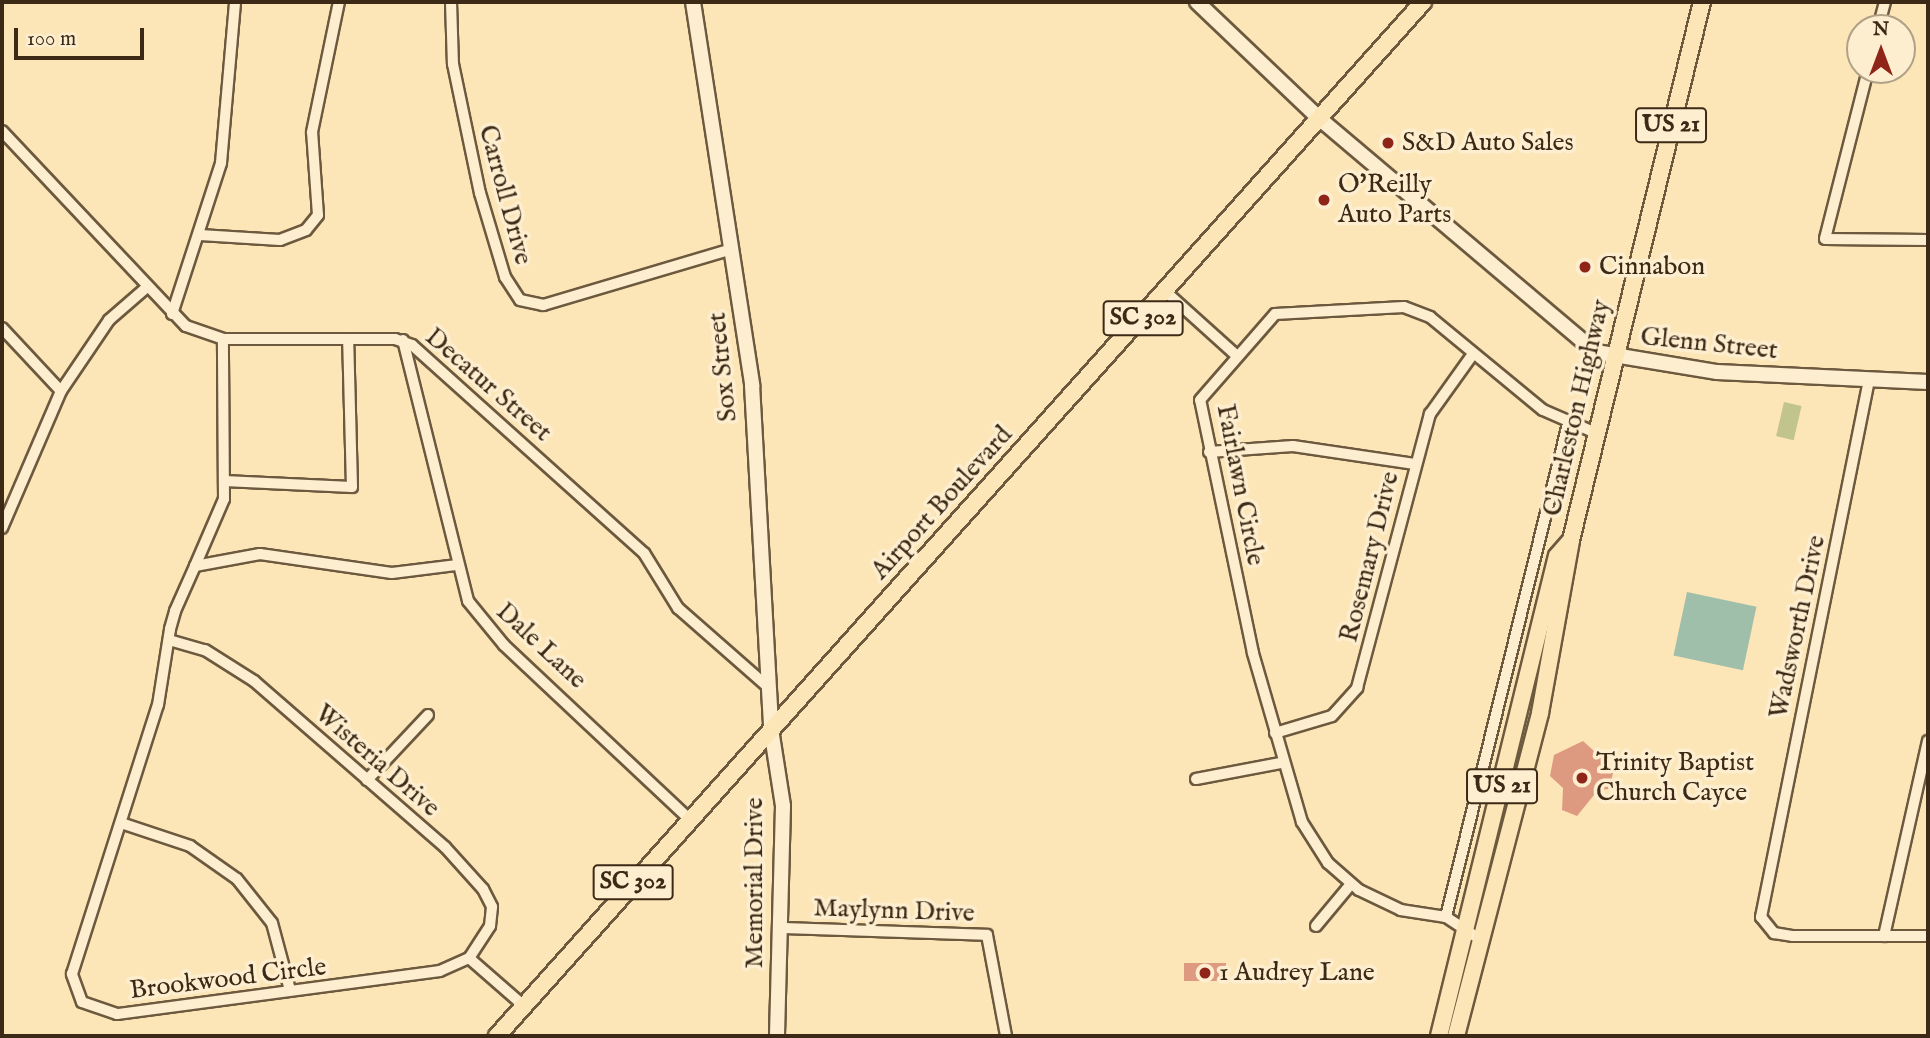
<!DOCTYPE html>
<style>
body{margin:0}
#map{position:relative;width:1930px;height:1038px;overflow:hidden;background:#fce5b6;font-family:"IM FELL English",serif}
div>[style]{position:absolute}
.green>*{inset:0;background:#c1c48c;transform-origin:0 0}
.water>*{inset:0;background:#9fbfab;transform-origin:0 0}
.building>*{inset:0;background:#de9a81;transform-origin:0 0}
.roads{filter:drop-shadow(2px 0 #6c593e) drop-shadow(-2px 0 #6c593e) drop-shadow(0 2px #6c593e) drop-shadow(0 -2px #6c593e)}
.street>*{height:10px;margin:-5px;padding:0 5px;transform-origin:5px;border-radius:5px;background:#fdeed0}
.secondary>*{height:14px;margin:-7px;padding:0 7px;transform-origin:7px;border-radius:7px;background:#fdeed0}
.primary>*{height:16px;margin:-8px;padding:0 8px;transform-origin:8px;border-radius:8px;background:#fce5b6}
.dots>*{width:19px;height:19px;translate:-50% -50%;box-sizing:border-box;border:4px solid #fdeed0;border-radius:50%}
span{translate:-50% -50%;white-space:nowrap;text-align:center;line-height:1.15;-webkit-text-stroke:7px #fdeed0;paint-order:stroke}
.shield-label span{padding:2px 5px;background:#fdeed0;border:2px solid;border-radius:5px;-webkit-text-stroke-width:0}
.shield-label{font-size:24px;color:#3c2a16;font-weight:700}
.poi-label{font-size:26px;color:#3c2a16}
.left{translate:0 -50%;text-align:left}
.street-label{font-size:26px;color:#3c2a16}
.frame{position:absolute;inset:0;border:4px solid #3c2a16;pointer-events:none}
.north{position:absolute;left:1846px;top:14px;width:70px;height:70px;box-sizing:border-box;background:#fdeed0;border:2px solid #b0a086;border-radius:50%;rotate:0deg;font-size:19px;font-weight:700;line-height:28px;text-align:center;color:#3c2a16}
.north::after{content:'';display:block;margin:auto;width:24px;height:32px;background:#8f2418;clip-path:polygon(50% 0,100% 100%,50% 72%,0 100%)}
.scale{position:absolute;left:14px;top:28px;width:130px;height:32px;box-sizing:border-box;border:4px solid #3c2a16;border-top:0;padding-left:9px;font-size:21px;line-height:24px;white-space:nowrap;color:#3c2a16;-webkit-text-stroke:5px #fdeed0;paint-order:stroke}
</style>
<div id="map">
<div class="green">
<i style="left:1784px;top:402px;width:18px;height:35px;rotate:13deg"></i>
</div>
<div class="water">
<i style="left:1687px;top:592px;width:71px;height:65px;rotate:12deg"></i>
</div>
<div class="building">
<i style="clip-path:polygon(1583px 741px,1614px 769px,1609px 789px,1598px 790px,1577px 816px,1562px 810px,1563px 788px,1550px 776px,1554px 755px)"></i>
<i style="left:1226px;top:963px;width:18px;height:42px;rotate:90deg"></i>
</div>
<div class="roads">
<div class="street">
<i style="left:451px;top:2px;width:62px;rotate:88.2deg"></i>
<i style="left:453px;top:64px;width:132px;rotate:78.2deg"></i>
<i style="left:480px;top:193px;width:88px;rotate:73.4deg"></i>
<i style="left:505px;top:277px;width:27px;rotate:57deg"></i>
<i style="left:520px;top:300px;width:24px;rotate:12deg"></i>
<i style="left:543px;top:305px;width:197px;rotate:-16.5deg"></i>
<i style="left:1878px;top:28px;width:27px;rotate:-75deg"></i>
<i style="left:1868px;top:70px;width:174px;rotate:104.3deg"></i>
<i style="left:1825px;top:239px;width:103px;rotate:0.6deg"></i>
<i style="left:2px;top:131px;width:268px;rotate:46.7deg"></i>
<i style="left:186px;top:326px;width:39px;rotate:19deg"></i>
<i style="left:223px;top:339px;width:172px"></i>
<i style="left:395px;top:339px;width:18px;rotate:19deg"></i>
<i style="left:412px;top:345px;width:312px;rotate:41.9deg"></i>
<i style="left:644px;top:553px;width:65px;rotate:58.3deg"></i>
<i style="left:678px;top:608px;width:121px;rotate:41.3deg"></i>
<i style="left:200px;top:235px;width:80px;rotate:3.6deg"></i>
<i style="left:280px;top:240px;width:28px;rotate:-21deg"></i>
<i style="left:306px;top:230px;width:19px;rotate:-51deg"></i>
<i style="left:318px;top:215px;width:83px;rotate:-94.1deg"></i>
<i style="left:312px;top:132px;width:133px;rotate:-78.3deg"></i>
<i style="left:1166px;top:292px;width:94px;rotate:42deg"></i>
<i style="left:172px;top:314px;width:159px;rotate:-72deg"></i>
<i style="left:221px;top:163px;width:162px;rotate:-85deg"></i>
<i style="left:2px;top:328px;width:86px;rotate:46.9deg"></i>
<i style="left:403px;top:340px;width:269px;rotate:76deg"></i>
<i style="left:468px;top:601px;width:57px;rotate:50.7deg"></i>
<i style="left:504px;top:645px;width:254px;rotate:43.2deg"></i>
<i style="left:1869px;top:380px;width:548px;rotate:101.37deg"></i>
<i style="left:1761px;top:917px;width:21px;rotate:51deg"></i>
<i style="left:1774px;top:933px;width:18px;rotate:9deg"></i>
<i style="left:1792px;top:936px;width:136px"></i>
<i style="left:1209px;top:452px;width:84px;rotate:-4.1deg"></i>
<i style="left:1293px;top:446px;width:123px;rotate:8.4deg"></i>
<i style="left:224px;top:481px;width:128px;rotate:2.7deg"></i>
<i style="left:352px;top:487px;width:148px;rotate:-91.5deg"></i>
<i style="left:2px;top:528px;width:149px;rotate:-66.7deg"></i>
<i style="left:61px;top:391px;width:86px;rotate:-55.9deg"></i>
<i style="left:109px;top:320px;width:50px;rotate:-41deg"></i>
<i style="left:195px;top:566px;width:73px;rotate:-66.6deg"></i>
<i style="left:224px;top:499px;width:160px;rotate:-90.4deg"></i>
<i style="left:169px;top:640px;width:37px;rotate:16deg"></i>
<i style="left:205px;top:650px;width:58px;rotate:32.3deg"></i>
<i style="left:254px;top:681px;width:253px;rotate:41deg"></i>
<i style="left:445px;top:847px;width:57px;rotate:47.9deg"></i>
<i style="left:483px;top:889px;width:20px;rotate:63deg"></i>
<i style="left:492px;top:907px;width:19px;rotate:96deg"></i>
<i style="left:490px;top:926px;width:38px;rotate:123deg"></i>
<i style="left:469px;top:958px;width:32px;rotate:156deg"></i>
<i style="left:440px;top:971px;width:326px;rotate:172.4deg"></i>
<i style="left:117px;top:1014px;width:37px;rotate:-161deg"></i>
<i style="left:82px;top:1002px;width:30px;rotate:-110deg"></i>
<i style="left:72px;top:974px;width:282px;rotate:-72.3deg"></i>
<i style="left:158px;top:705px;width:77px;rotate:-81deg"></i>
<i style="left:170px;top:629px;width:19px;rotate:-74deg"></i>
<i style="left:175px;top:611px;width:49px;rotate:-66deg"></i>
<i style="left:195px;top:566px;width:66px;rotate:-10.5deg"></i>
<i style="left:260px;top:554px;width:133px;rotate:8.2deg"></i>
<i style="left:392px;top:573px;width:64px;rotate:-7.1deg"></i>
<i style="left:1275px;top:733px;width:59px;rotate:-16.6deg"></i>
<i style="left:1332px;top:716px;width:38px;rotate:-48deg"></i>
<i style="left:1357px;top:688px;width:284px;rotate:-75.1deg"></i>
<i style="left:1430px;top:414px;width:74px;rotate:-54.4deg"></i>
<i style="left:1196px;top:779px;width:86px;rotate:-10.7deg"></i>
<i style="left:367px;top:780px;width:89px;rotate:-46.8deg"></i>
<i style="left:121px;top:823px;width:73px;rotate:18.4deg"></i>
<i style="left:190px;top:846px;width:57px;rotate:35.1deg"></i>
<i style="left:237px;top:879px;width:56px;rotate:51.5deg"></i>
<i style="left:272px;top:923px;width:69px;rotate:75deg"></i>
<i style="left:1446px;top:917px;width:508px;rotate:-76.1deg"></i>
<i style="left:1316px;top:926px;width:55px;rotate:-50.2deg"></i>
<i style="left:781px;top:928px;width:206px;rotate:1.9deg"></i>
<i style="left:987px;top:935px;width:103px;rotate:79.3deg"></i>
<i style="left:1884px;top:936px;width:200px;rotate:-77.3deg"></i>
<i style="left:1481px;top:940px;width:42px;rotate:-146.7deg"></i>
<i style="left:1446px;top:917px;width:46px;rotate:-171.2deg"></i>
<i style="left:1401px;top:910px;width:47px;rotate:-154.5deg"></i>
<i style="left:1359px;top:890px;width:41px;rotate:-138.9deg"></i>
<i style="left:1328px;top:863px;width:49px;rotate:-122.4deg"></i>
<i style="left:1302px;top:822px;width:176px;rotate:-106.2deg"></i>
<i style="left:1253px;top:653px;width:258px;rotate:-101.8deg"></i>
<i style="left:1200px;top:400px;width:114px;rotate:-48.9deg"></i>
<i style="left:1275px;top:314px;width:129px;rotate:-3.1deg"></i>
<i style="left:1404px;top:307px;width:28px;rotate:21deg"></i>
<i style="left:1430px;top:317px;width:146px;rotate:39.5deg"></i>
<i style="left:1543px;top:410px;width:58px;rotate:23.5deg"></i>
<i style="left:469px;top:958px;width:73px;rotate:41.1deg"></i>
</div>
<div class="secondary">
<i style="left:693px;top:2px;width:388px;rotate:81.2deg"></i>
<i style="left:752px;top:385px;width:345px;rotate:86.8deg"></i>
<i style="left:771px;top:729px;width:78px;rotate:81.1deg"></i>
<i style="left:783px;top:806px;width:230px;rotate:91.5deg"></i>
<i style="left:1197px;top:2px;width:170px;rotate:43.6deg"></i>
<i style="left:1320px;top:119px;width:361px;rotate:40.2deg"></i>
<i style="left:1596px;top:352px;width:123px;rotate:9.4deg"></i>
<i style="left:1717px;top:372px;width:211px;rotate:2.7deg"></i>
</div>
<div class="primary">
<i style="left:497px;top:1036px;width:1388px;rotate:-48.15deg"></i>
<i style="left:1439px;top:1036px;width:494px;rotate:-76.2deg"></i>
<i style="left:1557px;top:556px;width:21px;rotate:-49deg"></i>
<i style="left:1456px;top:1036px;width:334px;rotate:-75.4deg"></i>
<i style="left:1540px;top:713px;width:176px;rotate:-79.8deg"></i>
<i style="left:1571px;top:540px;width:554px;rotate:-76.32deg"></i>
</div>
</div>
<div class="dots">
<i style="left:1388px;top:143px;background:#8f2418"></i>
<i style="left:1324px;top:200px;background:#8f2418"></i>
<i style="left:1585px;top:267px;background:#8f2418"></i>
<i style="left:1582px;top:778px;background:#8f2418"></i>
<i style="left:1205px;top:973px;background:#8f2418"></i>
</div>
<div class="shield-label">
<span style="left:1671px;top:125px">US 21</span>
<span style="left:1143px;top:318px">SC 302</span>
<span style="left:1502px;top:786px">US 21</span>
<span style="left:633px;top:882px">SC 302</span>
</div>
<div class="poi-label">
<span class="left" style="left:1402px;top:143px">S&amp;D Auto Sales</span>
<span class="left" style="left:1338px;top:200px">O'Reilly<br>Auto Parts</span>
<span class="left" style="left:1599px;top:267px">Cinnabon</span>
<span class="left" style="left:1596px;top:778px">Trinity Baptist<br>Church Cayce</span>
<span class="left" style="left:1219px;top:973px">1 Audrey Lane</span>
</div>
<div class="street-label">
<span style="left:505px;top:195px;rotate:75deg">Carroll Drive</span>
<span style="left:1709px;top:344px;rotate:6deg">Glenn Street</span>
<span style="left:723px;top:367px;rotate:-96deg">Sox Street</span>
<span style="left:488px;top:385px;rotate:41deg">Decatur Street</span>
<span style="left:1577px;top:408px;rotate:-77deg">Charleston Highway</span>
<span style="left:1240px;top:485px;rotate:79deg">Fairlawn Circle</span>
<span style="left:942px;top:503px;rotate:-48deg">Airport Boulevard</span>
<span style="left:1370px;top:557px;rotate:-76deg">Rosemary Drive</span>
<span style="left:1798px;top:627px;rotate:-78deg">Wadsworth Drive</span>
<span style="left:541px;top:646px;rotate:43deg">Dale Lane</span>
<span style="left:377px;top:761px;rotate:41deg">Wisteria Drive</span>
<span style="left:755px;top:883px;rotate:-90deg">Memorial Drive</span>
<span style="left:894px;top:911px;rotate:2deg">Maylynn Drive</span>
<span style="left:228px;top:979px;rotate:-7deg">Brookwood Circle</span>
</div>
<div class="frame"></div>
<div class="north">N</div>
<div class="scale">100 m</div>
</div>
